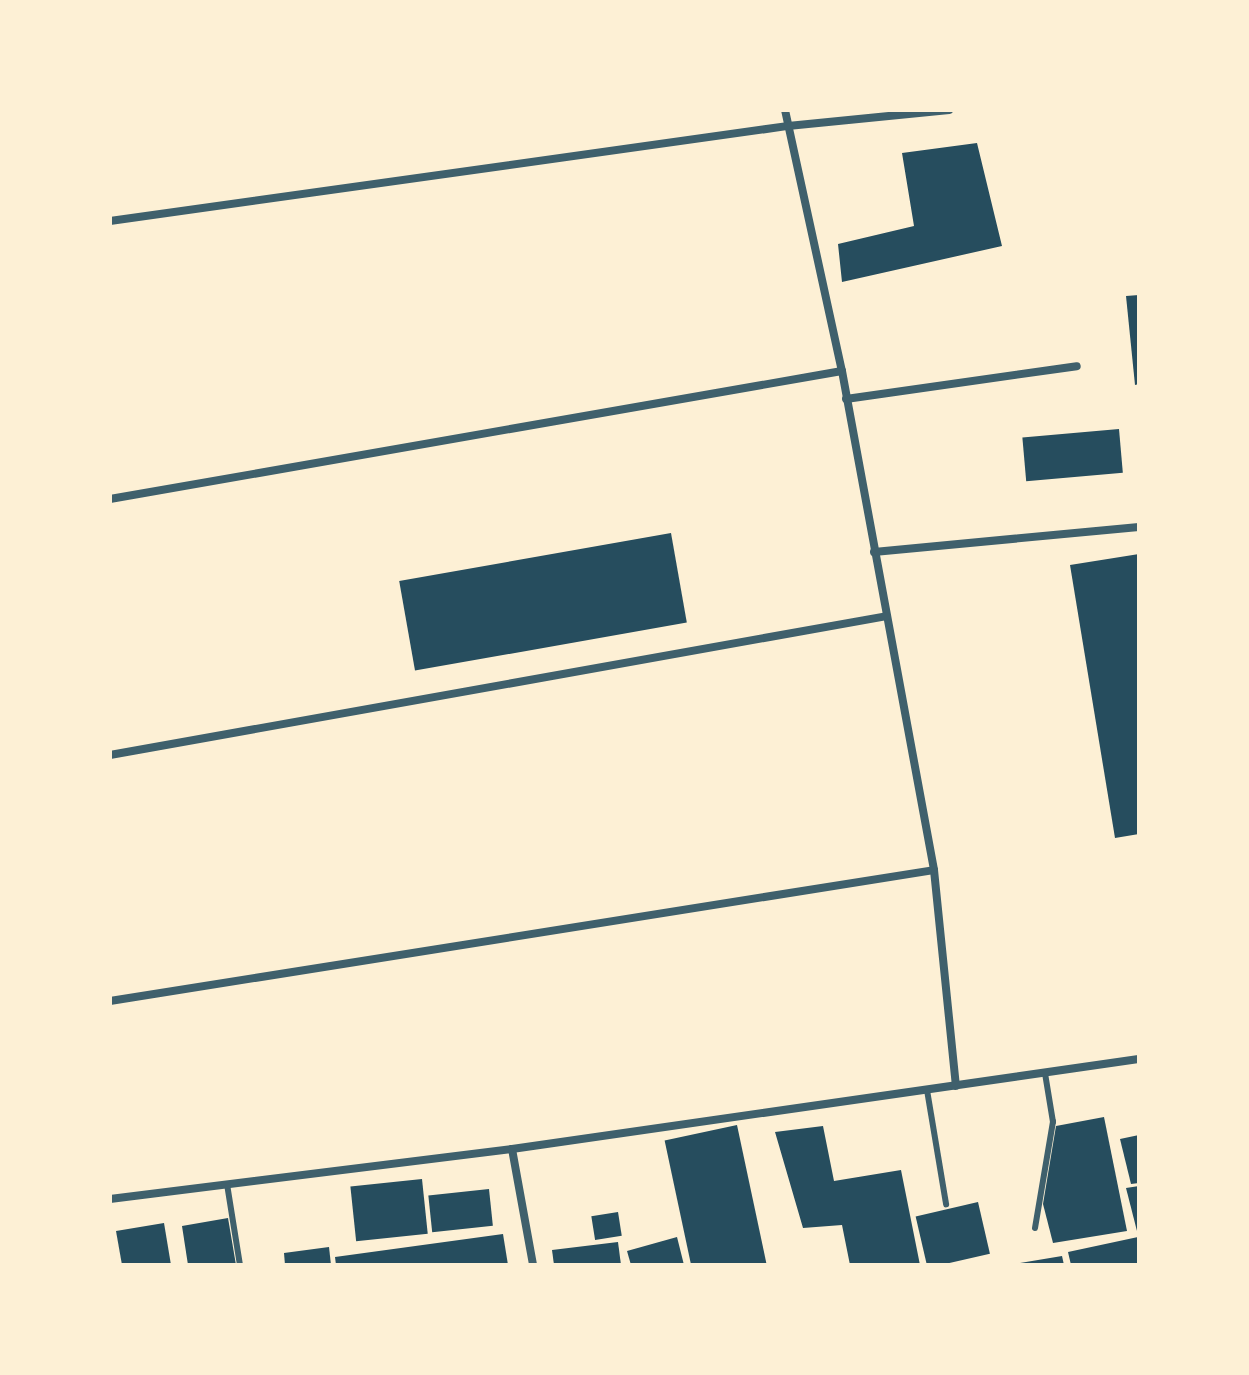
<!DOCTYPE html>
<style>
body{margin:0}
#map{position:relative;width:1249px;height:1375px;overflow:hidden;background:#fdf0d5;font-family:Jost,sans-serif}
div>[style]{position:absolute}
.building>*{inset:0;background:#264d5e;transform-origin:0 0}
.service>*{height:6px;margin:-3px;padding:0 3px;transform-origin:3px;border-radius:3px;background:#3f606c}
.minor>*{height:8px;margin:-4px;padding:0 4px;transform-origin:4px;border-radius:4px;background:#3f606c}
span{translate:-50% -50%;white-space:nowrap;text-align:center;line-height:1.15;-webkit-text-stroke:6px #fdf0d5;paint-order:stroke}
.frame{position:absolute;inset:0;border:112px solid #fdf0d5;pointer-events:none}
</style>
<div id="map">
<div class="building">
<i style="clip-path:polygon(977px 143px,1002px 246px,842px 282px,838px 244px,914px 226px,902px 153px)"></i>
<i style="clip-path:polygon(1139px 295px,1139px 384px,1135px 385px,1126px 296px)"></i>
<i style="left:1119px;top:429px;width:44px;height:97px;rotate:85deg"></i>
<i style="left:671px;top:533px;width:91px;height:276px;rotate:80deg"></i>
<i style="clip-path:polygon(1139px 554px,1139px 834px,1115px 838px,1070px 565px)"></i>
<i style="clip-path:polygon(1104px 1117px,1127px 1231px,1053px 1243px,1043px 1204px,1056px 1126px)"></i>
<i style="left:737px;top:1125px;width:143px;height:74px;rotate:78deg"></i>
<i style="clip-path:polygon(823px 1126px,834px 1181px,901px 1170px,920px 1265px,850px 1265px,842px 1225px,803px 1228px,775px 1132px)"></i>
<i style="clip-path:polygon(1139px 1135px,1139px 1183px,1131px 1184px,1120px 1139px)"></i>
<i style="left:422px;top:1179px;width:55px;height:72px;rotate:84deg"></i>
<i style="clip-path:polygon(1139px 1186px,1139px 1235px,1138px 1235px,1126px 1188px)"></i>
<i style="left:489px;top:1189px;width:37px;height:61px;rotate:84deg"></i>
<i style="left:978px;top:1202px;width:53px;height:64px;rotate:77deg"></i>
<i style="left:618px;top:1212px;width:24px;height:27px;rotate:81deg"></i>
<i style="clip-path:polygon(228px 1218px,236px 1265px,188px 1265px,182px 1226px)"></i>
<i style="clip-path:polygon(164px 1223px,171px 1265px,122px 1265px,116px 1231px)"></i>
<i style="clip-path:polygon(503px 1234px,508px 1265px,336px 1265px,335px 1257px)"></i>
<i style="clip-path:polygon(677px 1237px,684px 1265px,631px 1265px,627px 1251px)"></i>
<i style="clip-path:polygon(1138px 1237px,1139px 1265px,1071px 1265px,1068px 1252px)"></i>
<i style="clip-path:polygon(618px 1242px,621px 1265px,554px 1265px,552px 1250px)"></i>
<i style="clip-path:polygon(329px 1247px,331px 1265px,285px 1265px,284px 1253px)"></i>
<i style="clip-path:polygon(1062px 1256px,1064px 1265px,1020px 1265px,1020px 1263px)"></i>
</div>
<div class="service">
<i style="left:927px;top:1090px;width:116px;rotate:80.5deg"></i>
<i style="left:227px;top:1184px;width:82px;rotate:80.9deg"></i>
<i style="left:1035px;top:1228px;width:108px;rotate:-80.4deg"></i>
<i style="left:1053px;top:1122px;width:50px;rotate:-99.3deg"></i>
</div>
<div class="minor">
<i style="left:785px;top:110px;width:267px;rotate:77.7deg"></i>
<i style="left:842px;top:371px;width:507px;rotate:79.55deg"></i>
<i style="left:934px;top:870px;width:217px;rotate:84.2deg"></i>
<i style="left:110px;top:221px;width:685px;rotate:-7.98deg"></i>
<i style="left:788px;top:126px;width:162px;rotate:-5.7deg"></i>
<i style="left:846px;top:399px;width:233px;rotate:-8.1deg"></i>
<i style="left:110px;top:499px;width:743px;rotate:-9.92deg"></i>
<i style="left:874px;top:552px;width:266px;rotate:-5.4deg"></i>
<i style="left:110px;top:755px;width:789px;rotate:-10.14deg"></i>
<i style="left:110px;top:1001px;width:834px;rotate:-9.03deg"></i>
<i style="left:512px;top:1149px;width:118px;rotate:79.7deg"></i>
<i style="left:110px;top:1199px;width:405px;rotate:-7.1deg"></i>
<i style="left:512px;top:1149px;width:633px;rotate:-8.17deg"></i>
</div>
<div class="frame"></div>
</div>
